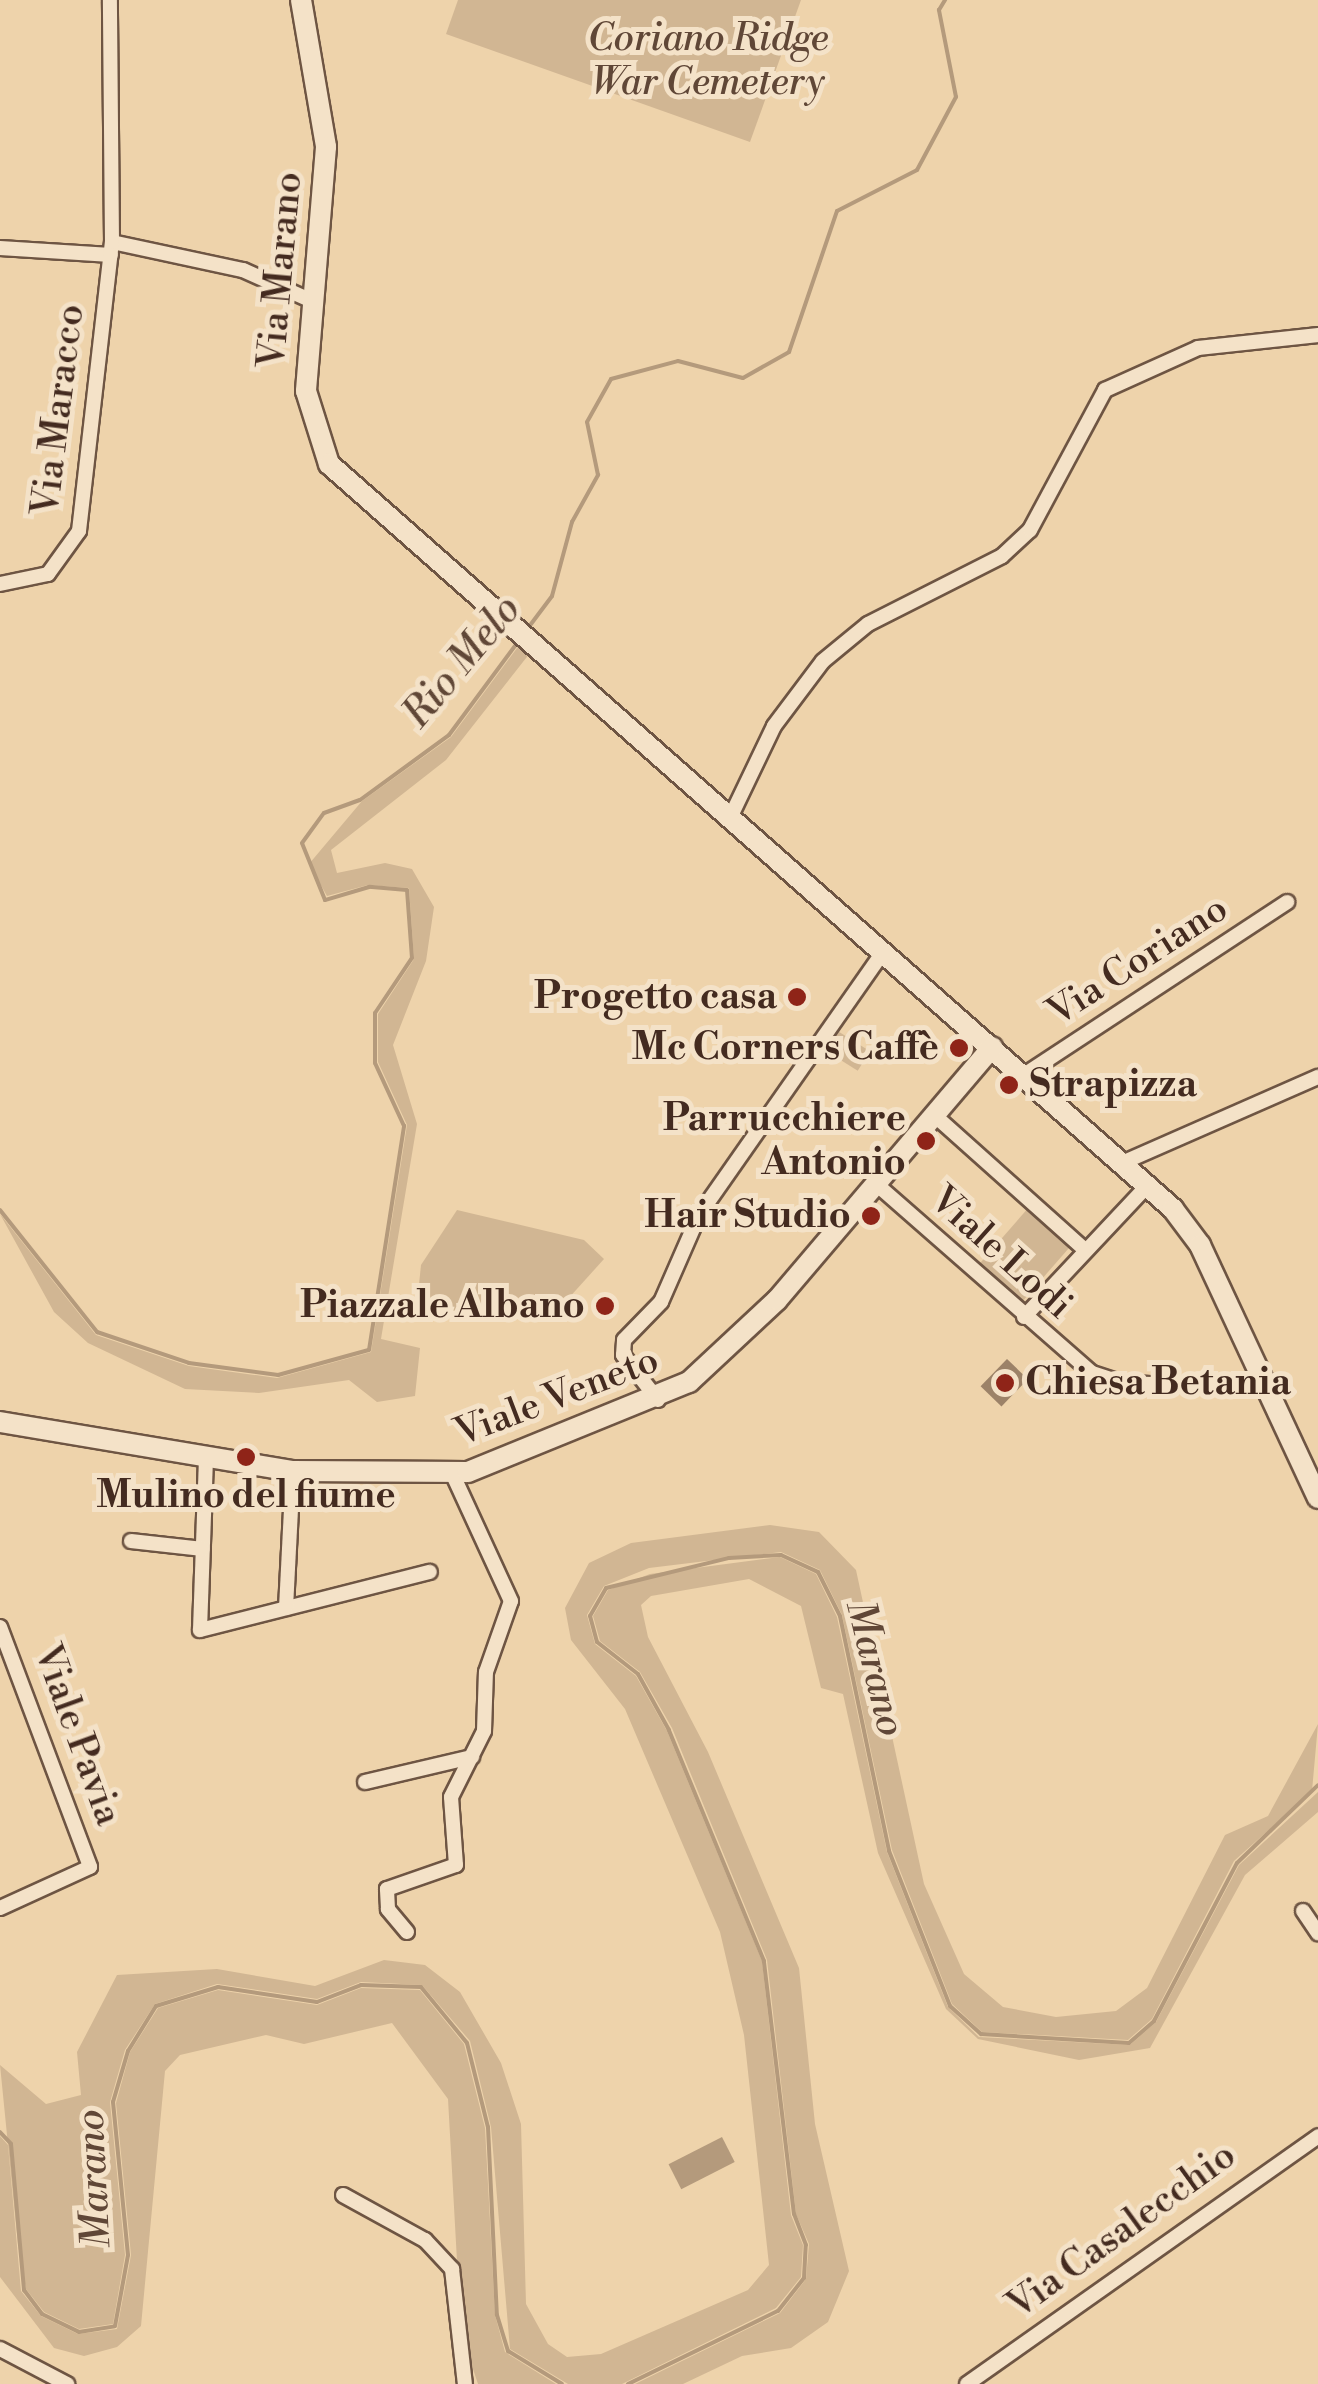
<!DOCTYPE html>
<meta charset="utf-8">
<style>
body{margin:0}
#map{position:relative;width:1318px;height:2384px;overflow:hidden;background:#eed3ab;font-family:"Libre Bodoni",serif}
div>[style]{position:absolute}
.green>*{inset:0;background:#d1b693;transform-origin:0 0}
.water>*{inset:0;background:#b49a7c;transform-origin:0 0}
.stream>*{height:4px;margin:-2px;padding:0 2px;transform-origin:2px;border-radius:2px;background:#b49a7c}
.building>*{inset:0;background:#9c8268;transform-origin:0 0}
.roads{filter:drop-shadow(2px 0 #6e5543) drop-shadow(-2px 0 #6e5543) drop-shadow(0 2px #6e5543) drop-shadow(0 -2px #6e5543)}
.minor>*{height:14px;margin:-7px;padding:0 7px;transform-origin:7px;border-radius:7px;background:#f4e2c8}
.secondary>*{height:20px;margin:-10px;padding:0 10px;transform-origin:10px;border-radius:10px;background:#f4e2c8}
.dots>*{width:28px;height:28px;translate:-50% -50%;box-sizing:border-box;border:5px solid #f4e2c8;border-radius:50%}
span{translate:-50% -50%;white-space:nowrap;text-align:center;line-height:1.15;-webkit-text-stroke:10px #f4e2c8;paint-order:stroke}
.park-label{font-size:38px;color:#604737;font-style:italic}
.street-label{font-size:38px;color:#442b20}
.poi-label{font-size:38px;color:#442b20;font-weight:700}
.right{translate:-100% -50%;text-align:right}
.left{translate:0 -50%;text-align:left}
.water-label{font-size:40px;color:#604737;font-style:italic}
</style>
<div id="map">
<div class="green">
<i style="clip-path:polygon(458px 0,801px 0,750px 142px,446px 34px)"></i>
<i style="clip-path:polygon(520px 644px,530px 653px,446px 760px,331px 850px,337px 873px,385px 863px,412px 869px,434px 907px,426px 961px,393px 1045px,417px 1124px,381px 1339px,420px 1348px,415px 1396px,377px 1402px,349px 1380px,259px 1393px,185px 1389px,88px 1343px,54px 1312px,0 1214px,96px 1335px,189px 1366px,277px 1378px,371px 1352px,407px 1125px,378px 1062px,378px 1014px,414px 959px,409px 888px,368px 885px,327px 896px,309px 864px,362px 801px,451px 737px)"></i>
<i style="left:836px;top:1030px;width:40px;height:23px;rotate:32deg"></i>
<i style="left:1029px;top:1207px;width:57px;height:78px;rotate:41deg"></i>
<i style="clip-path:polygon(457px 1210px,584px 1240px,604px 1259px,558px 1310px,444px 1313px,417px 1304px,421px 1265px)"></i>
<i style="clip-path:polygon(770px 1525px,819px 1532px,856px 1570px,924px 1884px,964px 1974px,1003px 2007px,1056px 2017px,1116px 2011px,1147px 1988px,1225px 1835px,1268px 1816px,1318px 1724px,1312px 1791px,1234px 1861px,1152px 2019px,1128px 2040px,982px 2032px,952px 2004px,892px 1850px,842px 1615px,820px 1570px,781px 1552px,649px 1568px,604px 1586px,587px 1615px,595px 1644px,636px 1676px,667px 1731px,762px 1961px,791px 2215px,803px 2245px,801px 2277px,776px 2308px,622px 2384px,568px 2384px,510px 2349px,491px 2127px,470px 2041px,422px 1985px,361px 1982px,317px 1999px,217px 1984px,155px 2004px,125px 2050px,110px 2102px,125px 2255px,113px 2324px,79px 2329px,44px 2312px,26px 2289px,18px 2245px,0 2065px,46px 2104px,81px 2095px,77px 2052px,117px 1975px,217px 1969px,315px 1986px,384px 1960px,425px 1965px,460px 1992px,501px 2063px,521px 2124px,526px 2304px,548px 2344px,567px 2357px,601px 2354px,748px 2290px,769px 2265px,744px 2035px,720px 1932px,625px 1709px,571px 1640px,565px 1608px,589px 1563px,631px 1543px)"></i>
<i style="clip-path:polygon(780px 1557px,816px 1574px,837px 1617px,887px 1852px,948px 2007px,979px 2037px,1130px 2045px,1156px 2022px,1239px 1865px,1318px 1792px,1318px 1812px,1245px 1875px,1150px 2048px,1079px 2060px,978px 2039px,946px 2009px,878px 1853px,843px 1694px,821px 1688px,801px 1606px,749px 1579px,651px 1596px,641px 1605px,648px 1637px,708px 1752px,799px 1968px,815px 2124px,849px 2271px,828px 2322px,791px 2348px,742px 2356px,683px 2384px,635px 2384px,780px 2313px,806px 2279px,809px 2244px,796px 2214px,767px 1960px,672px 1728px,640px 1672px,600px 1641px,593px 1616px,608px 1590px,650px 1574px)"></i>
<i style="clip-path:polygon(361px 1988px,420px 1990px,464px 2044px,485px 2128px,495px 2315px,505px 2352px,556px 2384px,478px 2384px,461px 2333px,448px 2099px,392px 2023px,304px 2044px,266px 2035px,180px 2055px,165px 2071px,141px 2326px,117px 2347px,84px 2356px,54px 2348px,0 2277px,0 2136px,8px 2145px,21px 2291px,41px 2316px,78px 2334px,117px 2329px,131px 2255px,116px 2103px,130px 2052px,158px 2008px,218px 1990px,317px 2005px)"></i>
</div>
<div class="water">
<i style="left:722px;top:2137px;width:28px;height:60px;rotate:63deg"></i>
</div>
<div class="stream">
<i style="left:528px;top:628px;width:40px;rotate:-53deg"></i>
<i style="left:552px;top:596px;width:77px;rotate:-74.9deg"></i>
<i style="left:572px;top:522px;width:54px;rotate:-61deg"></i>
<i style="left:598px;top:475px;width:54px;rotate:-101.7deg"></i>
<i style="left:587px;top:422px;width:49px;rotate:-60.8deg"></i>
<i style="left:611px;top:379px;width:69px;rotate:-15deg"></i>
<i style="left:678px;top:361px;width:67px;rotate:14.7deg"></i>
<i style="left:743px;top:378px;width:53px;rotate:-29.5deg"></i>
<i style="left:789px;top:352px;width:149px;rotate:-71.2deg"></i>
<i style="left:837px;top:211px;width:90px;rotate:-27.1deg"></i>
<i style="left:917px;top:170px;width:83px;rotate:-61.9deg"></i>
<i style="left:956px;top:97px;width:89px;rotate:-101.1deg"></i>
<i style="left:939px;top:10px;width:12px;rotate:-59deg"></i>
<i style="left:0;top:1210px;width:156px;rotate:51.5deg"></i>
<i style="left:97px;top:1332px;width:97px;rotate:18.6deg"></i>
<i style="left:189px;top:1363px;width:90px;rotate:7.7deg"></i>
<i style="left:278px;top:1375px;width:94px;rotate:-15.4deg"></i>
<i style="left:369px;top:1350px;width:227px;rotate:-81.1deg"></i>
<i style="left:404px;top:1126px;width:69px;rotate:-114.7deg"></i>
<i style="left:375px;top:1063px;width:50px;rotate:-90deg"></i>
<i style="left:375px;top:1013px;width:66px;rotate:-56.1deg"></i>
<i style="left:412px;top:958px;width:68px;rotate:-94.2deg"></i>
<i style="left:407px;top:890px;width:38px;rotate:-175deg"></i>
<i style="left:369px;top:887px;width:46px;rotate:163.5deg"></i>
<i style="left:325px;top:900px;width:61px;rotate:-112deg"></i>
<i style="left:302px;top:843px;width:37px;rotate:-54deg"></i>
<i style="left:324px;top:813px;width:38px;rotate:-20deg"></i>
<i style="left:360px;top:800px;width:110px;rotate:-36.1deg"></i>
<i style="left:449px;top:735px;width:119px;rotate:-53.5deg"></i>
<i style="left:0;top:2132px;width:16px;rotate:47deg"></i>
<i style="left:11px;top:2144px;width:147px;rotate:84.9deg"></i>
<i style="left:24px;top:2290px;width:30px;rotate:53deg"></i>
<i style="left:42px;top:2314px;width:41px;rotate:25.9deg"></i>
<i style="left:79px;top:2332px;width:36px;rotate:-9deg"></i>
<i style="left:115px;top:2326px;width:72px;rotate:-79.6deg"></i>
<i style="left:128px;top:2255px;width:154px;rotate:-95.6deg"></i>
<i style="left:113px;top:2102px;width:53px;rotate:-73.6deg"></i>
<i style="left:128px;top:2051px;width:53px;rotate:-58.1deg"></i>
<i style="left:156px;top:2006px;width:65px;rotate:-17deg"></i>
<i style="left:218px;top:1987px;width:100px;rotate:8.6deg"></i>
<i style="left:317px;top:2002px;width:47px;rotate:-21.1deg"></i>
<i style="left:361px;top:1985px;width:60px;rotate:1.9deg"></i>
<i style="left:421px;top:1987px;width:72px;rotate:50.6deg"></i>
<i style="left:467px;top:2043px;width:87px;rotate:76deg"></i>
<i style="left:488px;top:2127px;width:188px;rotate:87.3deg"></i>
<i style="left:497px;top:2315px;width:38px;rotate:73deg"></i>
<i style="left:508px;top:2351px;width:63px;rotate:31.4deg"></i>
<i style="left:628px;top:2384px;width:167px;rotate:-26deg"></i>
<i style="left:778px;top:2311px;width:42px;rotate:-51.8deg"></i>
<i style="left:804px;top:2278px;width:33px;rotate:-87deg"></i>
<i style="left:806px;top:2245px;width:33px;rotate:-111deg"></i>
<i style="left:794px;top:2214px;width:255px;rotate:-96.8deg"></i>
<i style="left:764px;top:1961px;width:250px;rotate:-112.4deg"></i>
<i style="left:669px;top:1730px;width:64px;rotate:-119deg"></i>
<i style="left:638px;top:1674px;width:52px;rotate:-142deg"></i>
<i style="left:597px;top:1642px;width:27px;rotate:-105deg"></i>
<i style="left:590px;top:1616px;width:32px;rotate:-60deg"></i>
<i style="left:606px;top:1588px;width:127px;rotate:-13.7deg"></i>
<i style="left:729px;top:1558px;width:52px;rotate:-3.3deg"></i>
<i style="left:781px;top:1555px;width:41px;rotate:24.7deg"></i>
<i style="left:818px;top:1572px;width:49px;rotate:63.4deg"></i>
<i style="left:840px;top:1616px;width:240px;rotate:78.2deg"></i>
<i style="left:889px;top:1851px;width:167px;rotate:68.5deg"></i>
<i style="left:950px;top:2006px;width:42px;rotate:42.1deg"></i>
<i style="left:981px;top:2034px;width:148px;rotate:3.5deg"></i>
<i style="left:1129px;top:2043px;width:33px;rotate:-41deg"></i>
<i style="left:1154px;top:2021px;width:178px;rotate:-62.3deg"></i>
<i style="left:1237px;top:1863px;width:112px;rotate:-43.9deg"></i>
</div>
<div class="building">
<i style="left:1007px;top:1359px;width:29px;height:38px;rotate:44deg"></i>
</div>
<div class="roads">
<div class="minor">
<i style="left:112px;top:242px;width:134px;rotate:12.1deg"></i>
<i style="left:243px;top:270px;width:76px;rotate:24.2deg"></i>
<i style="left:0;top:248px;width:111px;rotate:3.6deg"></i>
<i style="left:0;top:584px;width:49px;rotate:-11.8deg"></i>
<i style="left:48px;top:574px;width:53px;rotate:-54.2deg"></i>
<i style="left:79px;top:531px;width:291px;rotate:-83.5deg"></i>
<i style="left:112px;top:242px;width:242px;rotate:-90.5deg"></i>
<i style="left:730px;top:818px;width:102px;rotate:-64.4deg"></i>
<i style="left:774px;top:726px;width:81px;rotate:-53deg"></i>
<i style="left:823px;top:661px;width:58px;rotate:-39.4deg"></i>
<i style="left:868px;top:624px;width:150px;rotate:-26.9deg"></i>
<i style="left:1002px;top:556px;width:38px;rotate:-43deg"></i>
<i style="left:1030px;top:530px;width:159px;rotate:-61.8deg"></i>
<i style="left:1105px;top:390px;width:102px;rotate:-24.3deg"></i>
<i style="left:1198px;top:348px;width:121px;rotate:-6.2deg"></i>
<i style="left:1024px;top:1075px;width:315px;rotate:-33.3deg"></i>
<i style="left:933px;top:1114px;width:205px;rotate:41.8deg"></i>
<i style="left:1124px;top:1162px;width:212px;rotate:-23.7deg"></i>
<i style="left:875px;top:1183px;width:288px;rotate:41.2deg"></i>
<i style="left:1092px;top:1373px;width:33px;rotate:18deg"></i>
<i style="left:1123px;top:1383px;width:140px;rotate:2deg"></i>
<i style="left:1024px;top:1317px;width:183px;rotate:-46.8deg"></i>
<i style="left:658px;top:1400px;width:57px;rotate:-127.9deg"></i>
<i style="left:623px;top:1355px;width:15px;rotate:-86deg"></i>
<i style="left:624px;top:1340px;width:53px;rotate:-45.8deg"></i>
<i style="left:661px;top:1302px;width:95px;rotate:-66.4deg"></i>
<i style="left:699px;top:1215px;width:321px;rotate:-55deg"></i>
<i style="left:206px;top:1458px;width:172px;rotate:92deg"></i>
<i style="left:200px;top:1630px;width:237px;rotate:-14.2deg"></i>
<i style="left:131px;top:1541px;width:72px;rotate:6.3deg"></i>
<i style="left:286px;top:1608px;width:137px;rotate:-87.1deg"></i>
<i style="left:0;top:1627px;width:256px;rotate:69.4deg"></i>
<i style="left:90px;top:1867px;width:99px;rotate:155.5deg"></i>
<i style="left:365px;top:1782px;width:110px;rotate:-13.2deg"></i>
<i style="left:1303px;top:1911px;width:27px;rotate:56deg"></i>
<i style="left:407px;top:1932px;width:30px;rotate:-130deg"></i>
<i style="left:388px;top:1909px;width:20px;rotate:-93deg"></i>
<i style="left:387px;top:1889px;width:73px;rotate:-19.2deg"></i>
<i style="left:456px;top:1865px;width:68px;rotate:-94.2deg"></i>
<i style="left:451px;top:1797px;width:74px;rotate:-63.4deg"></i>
<i style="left:484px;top:1731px;width:59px;rotate:-88.1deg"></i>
<i style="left:486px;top:1672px;width:75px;rotate:-70.6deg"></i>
<i style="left:511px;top:1601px;width:139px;rotate:-114.7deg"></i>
<i style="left:343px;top:2195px;width:94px;rotate:28.8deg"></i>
<i style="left:425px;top:2240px;width:40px;rotate:47deg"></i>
<i style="left:452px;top:2269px;width:116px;rotate:83.6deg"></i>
<i style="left:0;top:2349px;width:76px;rotate:27.6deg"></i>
<i style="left:967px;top:2384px;width:430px;rotate:-35.2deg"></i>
</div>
<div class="secondary">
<i style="left:301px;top:0;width:149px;rotate:80.3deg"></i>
<i style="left:326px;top:147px;width:245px;rotate:94.7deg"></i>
<i style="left:306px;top:391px;width:77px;rotate:72.5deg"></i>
<i style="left:329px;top:464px;width:1126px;rotate:41.43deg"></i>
<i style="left:1173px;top:1209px;width:45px;rotate:53.1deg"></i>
<i style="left:1200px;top:1245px;width:279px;rotate:65deg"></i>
<i style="left:0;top:1422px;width:297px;rotate:9.5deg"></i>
<i style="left:293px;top:1471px;width:175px;rotate:0.3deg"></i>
<i style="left:468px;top:1472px;width:239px;rotate:-22.2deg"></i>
<i style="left:689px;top:1382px;width:120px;rotate:-43deg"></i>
<i style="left:777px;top:1300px;width:332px;rotate:-49.6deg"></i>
</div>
</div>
<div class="dots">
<i style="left:797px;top:997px;background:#8f2418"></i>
<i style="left:959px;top:1048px;background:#8f2418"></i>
<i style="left:1009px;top:1085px;background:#8f2418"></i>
<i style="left:926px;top:1141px;background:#8f2418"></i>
<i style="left:871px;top:1216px;background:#8f2418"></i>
<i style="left:605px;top:1306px;background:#8f2418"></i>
<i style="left:1005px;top:1383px;background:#8f2418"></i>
<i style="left:246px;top:1457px;background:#8f2418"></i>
</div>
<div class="park-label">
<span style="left:708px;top:61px">Coriano Ridge<br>War Cemetery</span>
</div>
<div class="street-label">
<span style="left:281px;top:270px;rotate:-85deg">Via Marano</span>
<span style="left:59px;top:410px;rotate:-83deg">Via Maracco</span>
<span style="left:1138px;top:961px;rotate:-33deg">Via Coriano</span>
<span style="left:1001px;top:1253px;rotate:42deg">Viale Lodi</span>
<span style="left:557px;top:1397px;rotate:-21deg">Viale Veneto</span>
<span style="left:77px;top:1735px;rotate:70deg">Viale Pavia</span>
<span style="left:1122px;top:2231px;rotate:-36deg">Via Casalecchio</span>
</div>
<div class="poi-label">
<span class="right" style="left:777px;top:997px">Progetto casa</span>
<span class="right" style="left:939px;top:1048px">Mc Corners Caffè</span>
<span class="left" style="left:1029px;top:1085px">Strapizza</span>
<span class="right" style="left:906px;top:1141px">Parrucchiere<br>Antonio</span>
<span class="right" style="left:851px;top:1216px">Hair Studio</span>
<span class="right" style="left:585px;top:1306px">Piazzale Albano</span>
<span class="left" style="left:1025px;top:1383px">Chiesa Betania</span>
<span style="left:246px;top:1496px">Mulino del fiume</span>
</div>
<div class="water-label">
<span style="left:462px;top:662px;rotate:-50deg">Rio Melo</span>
<span style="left:875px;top:1668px;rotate:76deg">Marano</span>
<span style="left:94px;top:2179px;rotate:-93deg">Marano</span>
</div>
</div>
